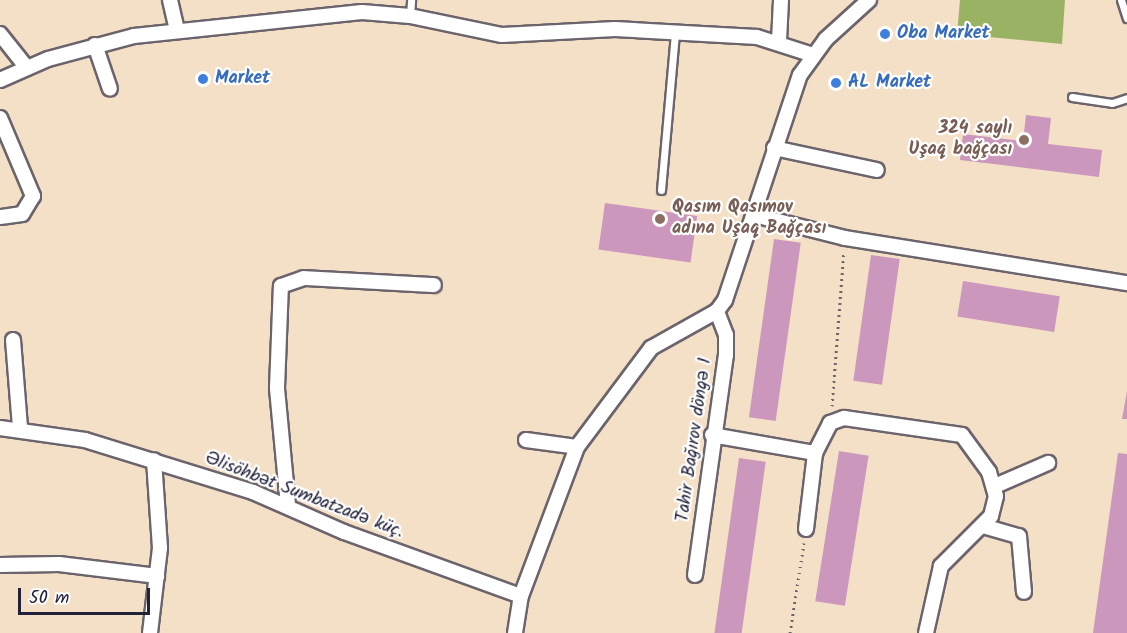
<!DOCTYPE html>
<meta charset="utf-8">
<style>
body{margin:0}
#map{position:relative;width:1127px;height:633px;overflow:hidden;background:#f4e0c6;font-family:Kalam,sans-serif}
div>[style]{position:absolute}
.forest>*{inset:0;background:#9ab263}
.building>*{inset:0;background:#cc97bd;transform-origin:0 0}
.path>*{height:3px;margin-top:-1.5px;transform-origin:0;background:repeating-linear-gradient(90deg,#6c646c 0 1.5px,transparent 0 6px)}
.roads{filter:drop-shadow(2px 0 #6c646c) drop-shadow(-2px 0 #6c646c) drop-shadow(0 2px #6c646c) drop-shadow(0 -2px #6c646c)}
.lane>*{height:7px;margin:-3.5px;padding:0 3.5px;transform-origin:3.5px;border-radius:3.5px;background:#fff}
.street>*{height:14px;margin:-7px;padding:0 7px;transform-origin:7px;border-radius:7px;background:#fff}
.dots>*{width:16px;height:16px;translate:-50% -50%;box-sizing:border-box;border:3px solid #fff;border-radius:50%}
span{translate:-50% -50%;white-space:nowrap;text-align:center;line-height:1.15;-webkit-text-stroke:4.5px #fff;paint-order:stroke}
.shop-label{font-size:18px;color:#366cbe;font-weight:700}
.left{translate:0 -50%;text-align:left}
.education-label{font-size:18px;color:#785e54;font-weight:700}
.right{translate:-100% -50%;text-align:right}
.street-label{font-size:18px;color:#22223b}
.scale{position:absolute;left:18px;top:588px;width:132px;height:27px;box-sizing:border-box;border:3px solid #22223b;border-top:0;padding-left:8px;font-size:18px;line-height:21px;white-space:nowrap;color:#22223b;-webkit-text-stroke:4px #fff;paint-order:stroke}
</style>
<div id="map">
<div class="forest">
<i style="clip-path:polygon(960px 0,1065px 0,1062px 44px,957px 34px)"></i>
</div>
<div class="building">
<i style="clip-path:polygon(1026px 115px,1051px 118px,1048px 144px,1102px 150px,1099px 177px,960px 160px,963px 134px,1023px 141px)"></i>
<i style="left:605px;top:203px;width:93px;height:47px;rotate:8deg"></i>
<i style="left:774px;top:239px;width:27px;height:180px;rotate:8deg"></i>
<i style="left:871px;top:255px;width:29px;height:127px;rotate:8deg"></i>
<i style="left:963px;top:281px;width:98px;height:36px;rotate:9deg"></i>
<i style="clip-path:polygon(1127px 391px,1127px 419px,1122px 419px)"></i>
<i style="left:839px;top:451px;width:30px;height:152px;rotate:9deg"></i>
<i style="clip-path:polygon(1118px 453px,1127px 454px,1127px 633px,1093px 633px)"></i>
<i style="left:739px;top:458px;width:27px;height:177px;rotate:8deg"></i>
</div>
<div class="path">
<i style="left:832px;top:406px;width:155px;rotate:-85.6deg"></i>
<i style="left:790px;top:633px;width:91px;rotate:-81.2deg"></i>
</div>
<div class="roads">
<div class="lane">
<i style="left:1121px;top:0;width:19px;rotate:72deg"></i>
<i style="left:410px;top:16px;width:16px;rotate:-86deg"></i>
<i style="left:1072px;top:97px;width:40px;rotate:8.5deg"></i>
<i style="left:1112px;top:103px;width:16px;rotate:-18deg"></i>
<i style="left:661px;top:190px;width:159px;rotate:-84.9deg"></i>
</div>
<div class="street">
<i style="left:170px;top:0;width:31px;rotate:77deg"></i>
<i style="left:0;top:34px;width:43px;rotate:51.5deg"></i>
<i style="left:779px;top:41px;width:41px;rotate:-87.2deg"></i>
<i style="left:95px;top:45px;width:46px;rotate:71.2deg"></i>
<i style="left:0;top:80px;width:52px;rotate:-23.6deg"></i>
<i style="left:48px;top:59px;width:89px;rotate:-15deg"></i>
<i style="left:134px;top:36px;width:229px;rotate:-6deg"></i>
<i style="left:362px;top:12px;width:48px;rotate:4.8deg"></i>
<i style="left:410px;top:16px;width:94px;rotate:11.7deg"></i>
<i style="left:502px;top:35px;width:113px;rotate:-3deg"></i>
<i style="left:615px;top:29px;width:142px;rotate:3.2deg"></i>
<i style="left:757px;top:37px;width:59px;rotate:17.8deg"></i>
<i style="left:0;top:118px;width:85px;rotate:67.1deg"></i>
<i style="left:33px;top:196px;width:21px;rotate:121deg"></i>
<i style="left:22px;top:214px;width:22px;rotate:172deg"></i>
<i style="left:774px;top:148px;width:105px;rotate:12.1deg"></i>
<i style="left:754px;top:215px;width:94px;rotate:14.2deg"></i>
<i style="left:845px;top:238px;width:286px;rotate:9.1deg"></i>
<i style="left:13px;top:340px;width:87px;rotate:85.4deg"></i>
<i style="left:0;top:428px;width:86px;rotate:8deg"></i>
<i style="left:85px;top:440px;width:176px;rotate:17.2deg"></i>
<i style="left:253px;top:492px;width:99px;rotate:23.7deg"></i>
<i style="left:344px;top:532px;width:188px;rotate:19.9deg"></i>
<i style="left:712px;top:435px;width:105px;rotate:9.9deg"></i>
<i style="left:815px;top:453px;width:34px;rotate:-63deg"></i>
<i style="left:830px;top:423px;width:15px;rotate:-20deg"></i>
<i style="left:844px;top:418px;width:119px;rotate:8.2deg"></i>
<i style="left:962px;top:435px;width:46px;rotate:53.9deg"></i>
<i style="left:989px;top:472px;width:25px;rotate:74deg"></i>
<i style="left:996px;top:496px;width:21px;rotate:104deg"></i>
<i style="left:991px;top:516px;width:71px;rotate:135deg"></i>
<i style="left:941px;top:566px;width:69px;rotate:102.6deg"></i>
<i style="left:526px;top:440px;width:51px;rotate:7.8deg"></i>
<i style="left:995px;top:486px;width:58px;rotate:-23.5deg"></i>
<i style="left:288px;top:505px;width:118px;rotate:-95.4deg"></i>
<i style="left:277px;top:388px;width:102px;rotate:-87.8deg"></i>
<i style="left:281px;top:286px;width:24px;rotate:-19deg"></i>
<i style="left:304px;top:278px;width:130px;rotate:3.1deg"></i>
<i style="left:983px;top:526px;width:37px;rotate:16deg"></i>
<i style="left:1019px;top:536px;width:56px;rotate:84.9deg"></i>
<i style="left:806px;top:529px;width:77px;rotate:-83.2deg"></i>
<i style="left:0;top:565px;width:59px;rotate:-1deg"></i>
<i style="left:59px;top:564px;width:99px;rotate:7deg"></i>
<i style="left:695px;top:575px;width:222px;rotate:-82deg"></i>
<i style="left:726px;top:355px;width:20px;rotate:-90deg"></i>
<i style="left:726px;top:335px;width:26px;rotate:-111deg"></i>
<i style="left:150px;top:633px;width:86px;rotate:-83.3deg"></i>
<i style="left:160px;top:548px;width:88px;rotate:-93.9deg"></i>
<i style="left:515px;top:633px;width:37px;rotate:-81deg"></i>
<i style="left:521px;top:596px;width:159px;rotate:-69.4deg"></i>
<i style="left:577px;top:447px;width:124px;rotate:-53.2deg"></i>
<i style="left:651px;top:348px;width:76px;rotate:-29.3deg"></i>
<i style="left:717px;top:311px;width:14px;rotate:-54deg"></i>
<i style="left:725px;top:300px;width:237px;rotate:-71.6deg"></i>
<i style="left:800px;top:75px;width:44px;rotate:-54.2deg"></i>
<i style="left:826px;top:39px;width:58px;rotate:-42.2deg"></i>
</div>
</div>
<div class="dots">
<i style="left:885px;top:34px;background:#3f7fe0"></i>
<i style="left:203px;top:79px;background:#3f7fe0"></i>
<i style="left:836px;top:83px;background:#3f7fe0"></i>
<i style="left:1024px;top:140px;background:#8d6e63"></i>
<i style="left:660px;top:219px;background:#8d6e63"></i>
</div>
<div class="shop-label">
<span class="left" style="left:897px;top:34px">Oba Market</span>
<span class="left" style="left:215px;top:79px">Market</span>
<span class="left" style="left:848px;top:83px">AL Market</span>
</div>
<div class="education-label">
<span class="right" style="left:1012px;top:140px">324 saylı<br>Uşaq bağçası</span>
<span class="left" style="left:672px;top:219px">Qasım Qasımov<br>adına Uşaq Bağçası</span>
</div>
<div class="street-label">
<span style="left:695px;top:440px;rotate:-82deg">Tahir Bağırov döngə 1</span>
<span style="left:304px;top:496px;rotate:21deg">Əlisöhbət Sumbatzadə küç.</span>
</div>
<div class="scale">50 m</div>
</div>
